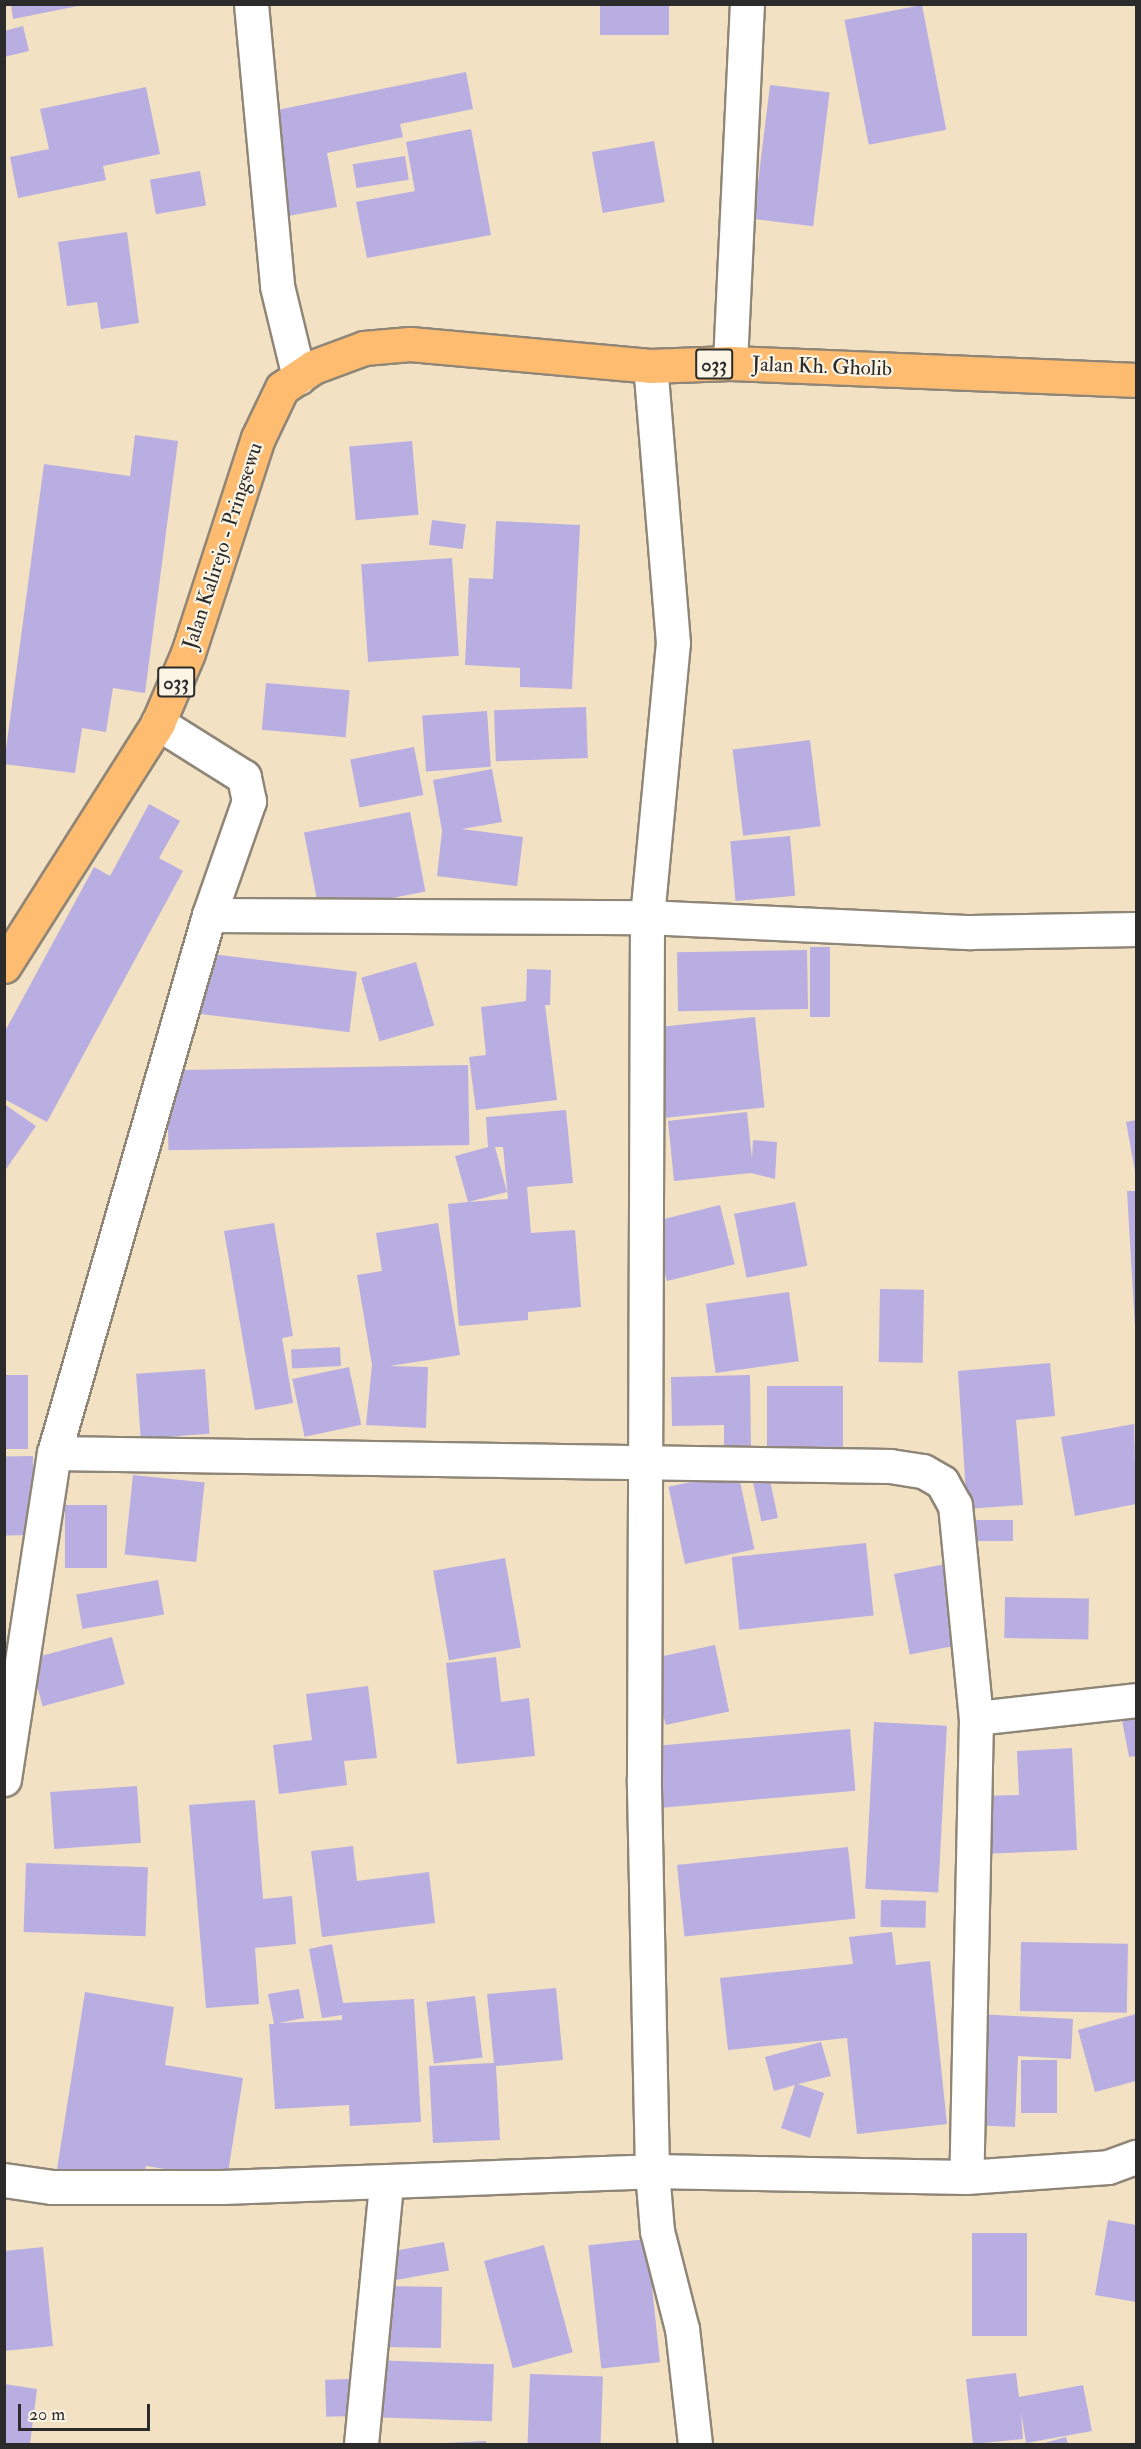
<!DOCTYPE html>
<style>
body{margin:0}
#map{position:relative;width:1141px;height:2449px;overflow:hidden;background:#f3e1c4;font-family:"IM FELL Double Pica",serif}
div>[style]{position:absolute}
.building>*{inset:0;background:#b9aee1;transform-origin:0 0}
.roads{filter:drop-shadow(2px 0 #8f8678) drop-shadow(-2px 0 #8f8678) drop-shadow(0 2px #8f8678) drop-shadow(0 -2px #8f8678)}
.minor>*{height:33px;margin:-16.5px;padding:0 16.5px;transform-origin:16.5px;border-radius:16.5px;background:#fff}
.primary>*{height:33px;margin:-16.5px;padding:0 16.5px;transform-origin:16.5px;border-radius:16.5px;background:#febc70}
span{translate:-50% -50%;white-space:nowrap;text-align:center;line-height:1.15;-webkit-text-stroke:4.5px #fcf5e5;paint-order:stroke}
.shield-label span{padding:2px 4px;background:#fcf5e5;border:2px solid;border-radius:4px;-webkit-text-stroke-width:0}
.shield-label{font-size:20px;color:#2b2b2b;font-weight:700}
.street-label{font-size:21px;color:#2b2b2b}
.frame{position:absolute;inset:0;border:6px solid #2b2b2b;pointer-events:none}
.scale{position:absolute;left:18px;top:2404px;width:132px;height:27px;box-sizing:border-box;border:3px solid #2b2b2b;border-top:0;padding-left:8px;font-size:18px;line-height:21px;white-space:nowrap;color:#2b2b2b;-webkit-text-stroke:4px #fcf5e5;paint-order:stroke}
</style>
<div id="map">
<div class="building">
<i style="clip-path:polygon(11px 4px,78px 4px,78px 6px,13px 19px)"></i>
<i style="left:600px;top:4px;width:69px;height:31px"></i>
<i style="left:922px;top:5px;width:127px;height:79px;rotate:79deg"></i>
<i style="clip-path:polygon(23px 26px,29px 51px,4px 57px,4px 31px)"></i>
<i style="clip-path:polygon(466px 72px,473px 109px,400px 124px,403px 137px,327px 153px,337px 207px,288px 216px,267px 112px)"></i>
<i style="left:770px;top:85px;width:60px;height:135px;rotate:7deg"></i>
<i style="clip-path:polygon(146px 87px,160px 154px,103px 166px,106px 180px,18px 198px,10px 157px,49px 149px,40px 109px)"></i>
<i style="clip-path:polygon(471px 129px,491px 235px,367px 258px,356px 202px,415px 191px,406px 142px)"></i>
<i style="left:654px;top:141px;width:62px;height:63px;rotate:80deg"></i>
<i style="left:405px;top:156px;width:24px;height:53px;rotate:81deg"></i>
<i style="left:200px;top:171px;width:35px;height:51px;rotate:80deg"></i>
<i style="clip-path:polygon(127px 232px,139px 323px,101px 329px,97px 302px,67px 306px,58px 242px)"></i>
<i style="clip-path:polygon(135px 435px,178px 441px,145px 693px,113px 688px,106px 732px,82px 728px,75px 773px,4px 764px,44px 464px,130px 476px)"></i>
<i style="left:412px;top:441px;width:74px;height:63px;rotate:85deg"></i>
<i style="left:432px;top:520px;width:34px;height:25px;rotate:7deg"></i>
<i style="clip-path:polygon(496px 521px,580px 525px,572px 689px,520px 687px,520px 668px,465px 665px,469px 578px,493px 579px)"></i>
<i style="left:452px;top:558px;width:98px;height:91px;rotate:86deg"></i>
<i style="left:266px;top:683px;width:84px;height:47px;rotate:5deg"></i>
<i style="left:586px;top:707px;width:51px;height:92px;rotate:88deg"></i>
<i style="left:487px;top:711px;width:56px;height:65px;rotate:86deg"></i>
<i style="left:810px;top:740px;width:87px;height:78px;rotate:83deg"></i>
<i style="left:414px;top:747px;width:49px;height:65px;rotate:79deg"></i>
<i style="clip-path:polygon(492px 769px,502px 822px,462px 829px,523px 837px,517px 886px,437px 876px,442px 831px,433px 780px)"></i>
<i style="clip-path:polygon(149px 804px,180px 821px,159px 858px,183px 871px,47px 1122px,4px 1099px,4px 1033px,94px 867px,110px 876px)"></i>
<i style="left:410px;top:812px;width:81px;height:108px;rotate:79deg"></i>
<i style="left:790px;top:836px;width:60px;height:60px;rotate:85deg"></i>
<i style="left:810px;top:947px;width:20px;height:70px"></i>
<i style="left:807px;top:950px;width:59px;height:130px;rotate:89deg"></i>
<i style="left:204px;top:953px;width:154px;height:61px;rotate:7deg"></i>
<i style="left:416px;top:962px;width:66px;height:57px;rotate:74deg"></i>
<i style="clip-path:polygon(527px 969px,551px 970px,550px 1005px,545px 1005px,557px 1100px,476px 1110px,469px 1057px,486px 1055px,481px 1007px,526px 1001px)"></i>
<i style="left:755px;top:1017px;width:91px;height:99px;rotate:84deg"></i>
<i style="left:468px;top:1065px;width:80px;height:301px;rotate:89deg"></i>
<i style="clip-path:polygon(4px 1104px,36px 1126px,4px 1172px)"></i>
<i style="clip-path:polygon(evenodd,566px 1110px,573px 1183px,527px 1187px,531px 1233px,575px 1230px,581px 1307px,528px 1312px,528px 1320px,459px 1326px,448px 1204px,468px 1202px,455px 1156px,488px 1147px,486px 1117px,566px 1110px,495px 1147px,503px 1147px,508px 1199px,468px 1202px,507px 1192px,495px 1147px)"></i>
<i style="clip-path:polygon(747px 1112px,752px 1159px,753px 1140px,777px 1142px,775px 1179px,751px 1173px,674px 1181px,668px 1121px)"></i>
<i style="clip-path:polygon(1136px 1120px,1136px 1171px,1135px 1171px,1126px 1122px)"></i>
<i style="clip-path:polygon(1127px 1191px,1136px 1191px,1136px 1327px,1135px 1327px)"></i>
<i style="left:795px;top:1202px;width:65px;height:62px;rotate:79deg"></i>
<i style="left:720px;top:1205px;width:61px;height:70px;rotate:76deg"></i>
<i style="clip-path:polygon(274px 1223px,293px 1336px,282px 1338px,293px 1403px,255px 1410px,224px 1231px)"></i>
<i style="clip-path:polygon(438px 1223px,460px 1355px,390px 1366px,428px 1367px,426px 1428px,366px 1425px,372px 1365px,357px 1275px,382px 1271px,376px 1233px)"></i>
<i style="left:880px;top:1289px;width:44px;height:73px;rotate:1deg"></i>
<i style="left:789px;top:1292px;width:70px;height:84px;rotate:82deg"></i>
<i style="left:340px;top:1347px;width:19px;height:49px;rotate:87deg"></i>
<i style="clip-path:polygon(1050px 1363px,1055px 1416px,1016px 1420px,1023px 1505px,967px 1509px,958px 1371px)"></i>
<i style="left:349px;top:1367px;width:59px;height:58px;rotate:78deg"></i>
<i style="left:205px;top:1369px;width:65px;height:69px;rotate:86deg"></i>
<i style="left:4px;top:1375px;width:24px;height:74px"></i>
<i style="clip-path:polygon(750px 1375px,751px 1447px,724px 1448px,724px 1425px,672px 1426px,671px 1377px)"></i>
<i style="left:767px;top:1386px;width:76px;height:69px"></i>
<i style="clip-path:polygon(1134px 1424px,1136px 1504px,1075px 1516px,1061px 1437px)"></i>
<i style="left:33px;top:1456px;width:79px;height:29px;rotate:89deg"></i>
<i style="left:768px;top:1471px;width:48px;height:17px;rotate:78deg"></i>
<i style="left:738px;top:1472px;width:79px;height:71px;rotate:78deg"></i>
<i style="left:133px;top:1475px;width:72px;height:80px;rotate:6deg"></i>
<i style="left:65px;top:1505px;width:42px;height:63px"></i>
<i style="left:972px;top:1520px;width:41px;height:21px"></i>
<i style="left:866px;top:1543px;width:73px;height:135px;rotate:84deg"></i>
<i style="left:505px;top:1558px;width:91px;height:73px;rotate:80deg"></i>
<i style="left:946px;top:1564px;width:82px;height:53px;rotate:79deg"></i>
<i style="left:158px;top:1580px;width:35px;height:83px;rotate:80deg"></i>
<i style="left:1005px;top:1597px;width:84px;height:41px;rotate:1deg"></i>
<i style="left:112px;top:1637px;width:49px;height:85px;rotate:75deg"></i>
<i style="left:715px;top:1645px;width:68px;height:65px;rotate:78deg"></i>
<i style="clip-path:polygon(496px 1657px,501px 1702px,529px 1698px,535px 1756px,457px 1764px,446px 1663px)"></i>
<i style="clip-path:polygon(368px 1686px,377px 1758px,344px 1761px,347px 1785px,279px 1794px,273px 1745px,312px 1740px,306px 1694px)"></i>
<i style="clip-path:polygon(1136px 1718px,1136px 1756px,1129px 1757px,1122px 1720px)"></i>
<i style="left:874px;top:1722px;width:73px;height:167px;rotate:3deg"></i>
<i style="left:850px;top:1729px;width:62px;height:205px;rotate:85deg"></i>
<i style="clip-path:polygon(1072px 1748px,1077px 1850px,981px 1854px,979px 1796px,1019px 1795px,1017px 1751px)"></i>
<i style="left:137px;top:1786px;width:57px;height:87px;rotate:86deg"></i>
<i style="clip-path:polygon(255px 1800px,263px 1899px,292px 1896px,296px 1944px,255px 1948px,259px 2004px,206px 2008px,189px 1805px)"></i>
<i style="clip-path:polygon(353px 1846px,357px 1881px,429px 1872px,435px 1923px,322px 1937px,311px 1851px)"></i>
<i style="left:848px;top:1847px;width:72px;height:172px;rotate:84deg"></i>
<i style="left:26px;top:1863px;width:122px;height:69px;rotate:2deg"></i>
<i style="left:881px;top:1900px;width:45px;height:27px;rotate:1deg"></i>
<i style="clip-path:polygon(892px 1932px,896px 1965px,930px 1961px,947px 2124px,857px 2134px,847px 2038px,728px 2050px,720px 1978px,853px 1964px,849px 1937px)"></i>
<i style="left:1021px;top:1942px;width:107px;height:69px;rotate:1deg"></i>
<i style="clip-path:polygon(332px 1944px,343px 2003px,414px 1999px,421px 2122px,350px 2126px,349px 2105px,275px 2109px,269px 2024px,274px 2024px,268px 1994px,299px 1989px,304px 2018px,278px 2023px,342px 2020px,342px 2015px,322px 2018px,309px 1949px)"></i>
<i style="clip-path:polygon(556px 1988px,563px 2060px,496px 2066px,500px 2140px,433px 2143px,429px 2066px,494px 2063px,487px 1994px)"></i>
<i style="clip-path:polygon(85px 1992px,174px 2007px,165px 2065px,243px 2078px,227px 2179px,146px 2166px,143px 2183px,57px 2169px)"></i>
<i style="left:475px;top:1996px;width:62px;height:49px;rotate:83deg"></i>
<i style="clip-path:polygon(977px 2014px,1073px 2019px,1071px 2059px,1018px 2056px,1015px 2127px,972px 2125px)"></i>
<i style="clip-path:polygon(1136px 2014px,1136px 2081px,1095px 2092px,1078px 2030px)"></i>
<i style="clip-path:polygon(821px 2042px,831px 2076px,798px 2084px,824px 2093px,810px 2138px,781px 2128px,795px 2085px,774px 2091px,765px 2057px)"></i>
<i style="left:1021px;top:2060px;width:36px;height:53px"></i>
<i style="clip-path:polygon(1108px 2220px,1136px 2225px,1136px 2302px,1095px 2295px)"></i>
<i style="left:972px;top:2233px;width:55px;height:103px"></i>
<i style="left:647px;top:2239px;width:124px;height:59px;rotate:84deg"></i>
<i style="left:444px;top:2242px;width:29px;height:57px;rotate:80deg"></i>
<i style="left:544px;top:2245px;width:111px;height:62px;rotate:75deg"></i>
<i style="clip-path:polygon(43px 2247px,53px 2346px,4px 2351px,4px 2251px)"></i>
<i style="left:388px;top:2286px;width:54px;height:61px;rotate:1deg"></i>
<i style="left:370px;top:2360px;width:124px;height:57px;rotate:2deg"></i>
<i style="clip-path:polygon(1016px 2373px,1019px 2397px,1083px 2385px,1092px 2431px,1026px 2443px,1021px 2412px,1023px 2439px,973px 2444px,966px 2379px)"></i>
<i style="left:530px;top:2374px;width:73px;height:70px;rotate:2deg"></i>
<i style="left:350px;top:2379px;width:37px;height:25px;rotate:88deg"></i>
<i style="clip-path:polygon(4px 2384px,37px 2389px,30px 2444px,4px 2444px)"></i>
<i style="clip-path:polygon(1066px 2437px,1068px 2444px,1041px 2444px)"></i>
<i style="clip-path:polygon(486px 2441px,486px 2444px,445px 2444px,445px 2443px)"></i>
</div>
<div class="roads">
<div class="minor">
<i style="left:251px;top:4px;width:283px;rotate:84.7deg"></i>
<i style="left:277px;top:286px;width:94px;rotate:76.4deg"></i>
<i style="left:730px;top:363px;width:359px;rotate:-87.3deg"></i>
<i style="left:209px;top:915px;width:438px;rotate:0.3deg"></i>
<i style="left:647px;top:917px;width:324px;rotate:2.7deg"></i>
<i style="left:971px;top:932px;width:165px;rotate:-1deg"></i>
<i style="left:54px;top:1453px;width:836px;rotate:0.89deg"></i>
<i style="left:890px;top:1466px;width:33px;rotate:9deg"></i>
<i style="left:923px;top:1471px;width:22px;rotate:30deg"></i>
<i style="left:942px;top:1482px;width:26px;rotate:61deg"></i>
<i style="left:955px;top:1505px;width:214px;rotate:84.4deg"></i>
<i style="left:976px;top:1718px;width:459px;rotate:91.2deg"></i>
<i style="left:976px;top:1718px;width:161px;rotate:-6.4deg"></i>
<i style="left:4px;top:1779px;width:330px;rotate:-81.3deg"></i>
<i style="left:54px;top:1453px;width:560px;rotate:-73.93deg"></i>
<i style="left:209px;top:915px;width:121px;rotate:-70.7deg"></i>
<i style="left:249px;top:801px;width:25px;rotate:-102deg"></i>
<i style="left:244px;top:777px;width:102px;rotate:-147.9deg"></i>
<i style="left:4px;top:2180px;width:49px;rotate:8.3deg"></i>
<i style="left:52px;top:2187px;width:170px"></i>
<i style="left:222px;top:2187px;width:430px;rotate:-2.1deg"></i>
<i style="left:652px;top:2171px;width:393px;rotate:-91.2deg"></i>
<i style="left:644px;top:1778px;width:861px;rotate:-89.8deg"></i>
<i style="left:647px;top:917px;width:275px;rotate:-84.6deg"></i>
<i style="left:673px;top:643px;width:278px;rotate:-94.7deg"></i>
<i style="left:361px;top:2444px;width:262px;rotate:-84.5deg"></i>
<i style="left:695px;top:2444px;width:116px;rotate:-96.4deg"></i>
<i style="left:682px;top:2329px;width:101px;rotate:-104.3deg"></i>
<i style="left:657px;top:2231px;width:60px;rotate:-94.8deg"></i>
<i style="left:652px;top:2171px;width:314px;rotate:1.1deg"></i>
<i style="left:966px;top:2177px;width:142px;rotate:-4deg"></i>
<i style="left:1108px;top:2167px;width:30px;rotate:-20deg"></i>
</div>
<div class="primary">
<i style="left:4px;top:966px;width:288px;rotate:-57.6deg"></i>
<i style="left:158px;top:723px;width:76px;rotate:-66.8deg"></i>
<i style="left:188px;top:653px;width:226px;rotate:-72deg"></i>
<i style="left:258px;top:438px;width:55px;rotate:-64.4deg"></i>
<i style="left:282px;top:388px;width:37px;rotate:-34deg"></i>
<i style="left:313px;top:367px;width:54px;rotate:-20.4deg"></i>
<i style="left:364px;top:348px;width:46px;rotate:-5deg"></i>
<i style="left:410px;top:344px;width:241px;rotate:5.2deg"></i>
<i style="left:650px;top:366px;width:80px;rotate:-2.1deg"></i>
<i style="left:730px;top:363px;width:406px;rotate:2.4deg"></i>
</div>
</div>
<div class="shield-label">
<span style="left:714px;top:364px">033</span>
<span style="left:176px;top:682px">033</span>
</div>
<div class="street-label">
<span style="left:822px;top:367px;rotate:2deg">Jalan Kh. Gholib</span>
<span style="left:223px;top:546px;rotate:-72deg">Jalan Kalirejo - Pringsewu</span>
</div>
<div class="frame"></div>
<div class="scale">20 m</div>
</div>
